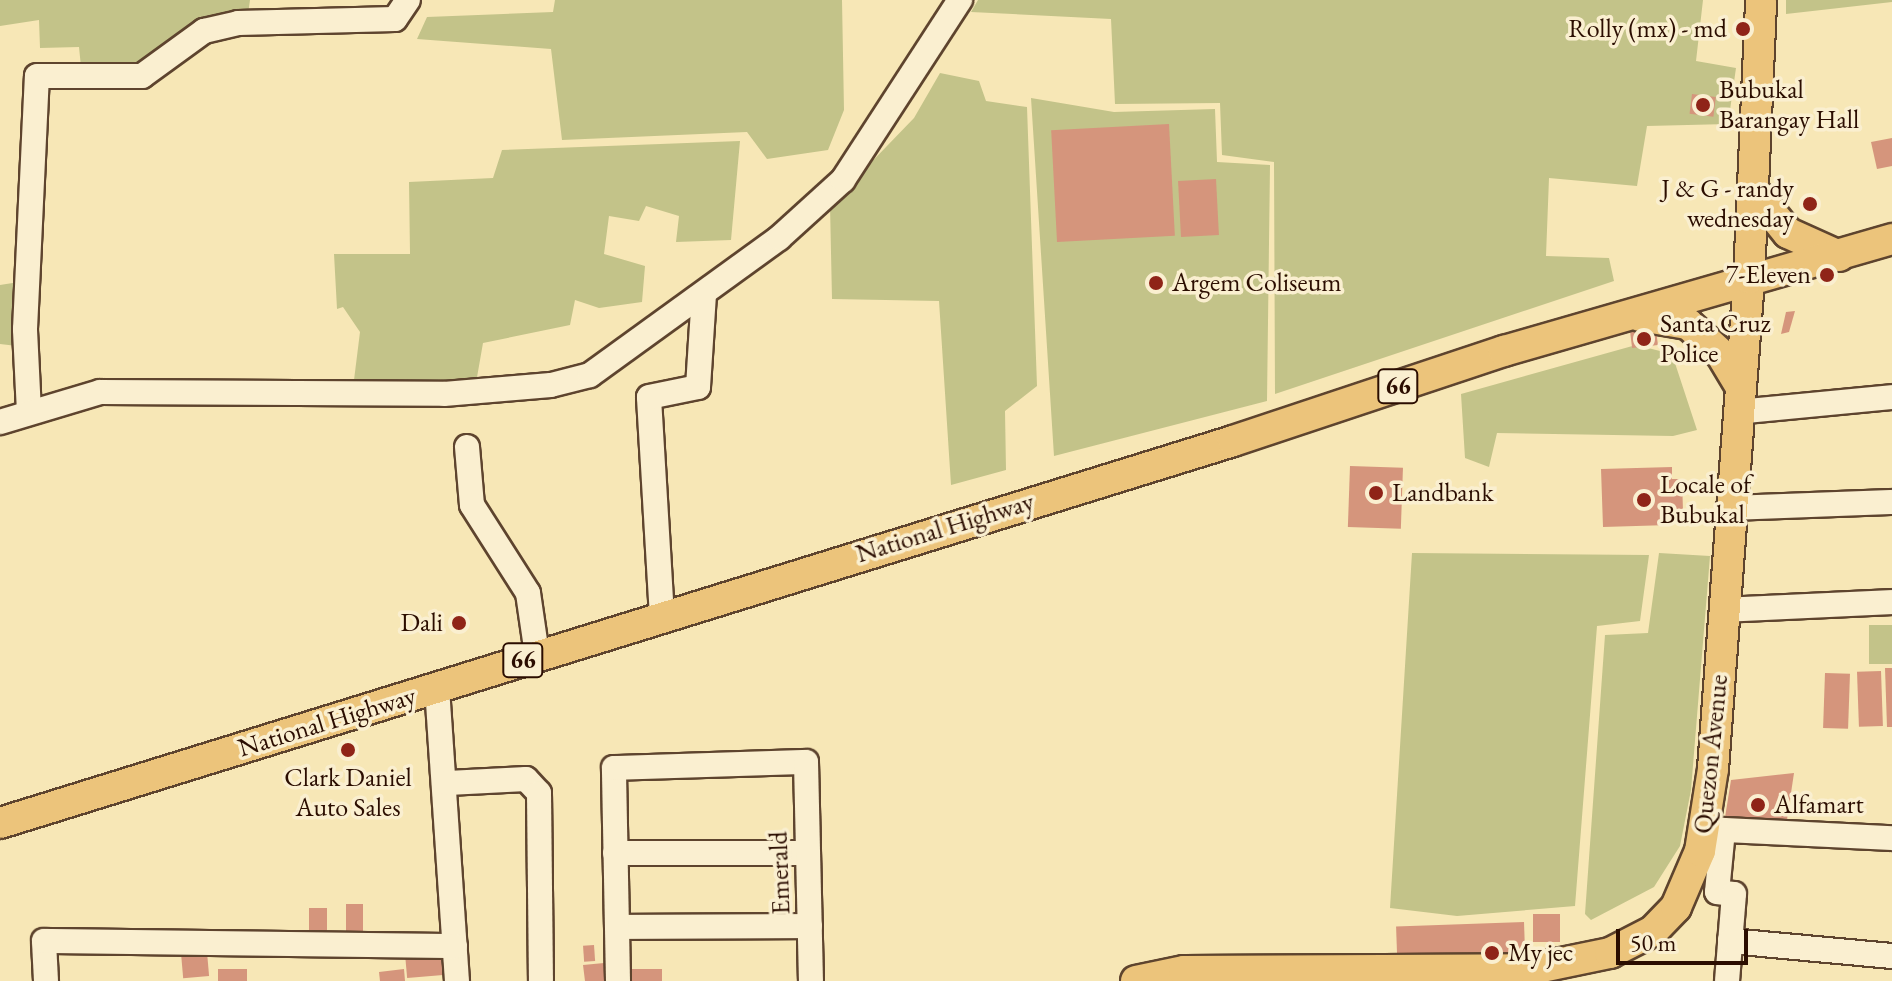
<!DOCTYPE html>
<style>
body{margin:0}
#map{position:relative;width:1892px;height:981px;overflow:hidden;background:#f7e7b6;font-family:"EB Garamond",serif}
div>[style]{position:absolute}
.green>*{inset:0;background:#c3c389;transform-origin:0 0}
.building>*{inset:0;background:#d5957c;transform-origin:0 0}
.roads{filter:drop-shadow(2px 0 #5e442e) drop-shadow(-2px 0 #5e442e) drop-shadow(0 2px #5e442e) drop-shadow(0 -2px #5e442e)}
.minor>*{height:24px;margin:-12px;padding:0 12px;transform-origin:12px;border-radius:12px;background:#faefd0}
.major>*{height:30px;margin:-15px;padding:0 15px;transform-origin:15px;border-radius:15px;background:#ecc47b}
.dots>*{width:22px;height:22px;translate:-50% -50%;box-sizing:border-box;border:4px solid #faefd0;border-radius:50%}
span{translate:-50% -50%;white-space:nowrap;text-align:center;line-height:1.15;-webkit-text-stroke:7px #faefd0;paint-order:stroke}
.shield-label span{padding:2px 6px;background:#faefd0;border:2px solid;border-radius:6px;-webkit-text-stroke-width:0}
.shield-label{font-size:24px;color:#2b0d00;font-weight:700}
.poi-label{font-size:26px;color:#2b0d00}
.right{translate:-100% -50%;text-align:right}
.left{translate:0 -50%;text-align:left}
.street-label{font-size:26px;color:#2b0d00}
.scale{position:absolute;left:1616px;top:929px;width:132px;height:36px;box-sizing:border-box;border:4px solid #2b0d00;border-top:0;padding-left:10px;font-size:24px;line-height:28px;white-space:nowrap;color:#2b0d00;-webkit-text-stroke:6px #faefd0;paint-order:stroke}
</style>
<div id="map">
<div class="green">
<i style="clip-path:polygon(0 0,250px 0,248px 14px,140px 72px,81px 67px,79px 47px,40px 48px,39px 20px,0 26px)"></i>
<i style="clip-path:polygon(555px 0,842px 0,844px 110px,828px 150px,767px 159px,747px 132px,562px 140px,551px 49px,417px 39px,427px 17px,553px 12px)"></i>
<i style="clip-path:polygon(978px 0,1703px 0,1696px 61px,1736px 68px,1728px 124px,1647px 126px,1637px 186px,1549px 178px,1546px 256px,1609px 258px,1614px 281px,1275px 394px,1274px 162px,1222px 155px,1220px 103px,1115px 104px,1111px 19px,971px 12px)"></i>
<i style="clip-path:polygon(1786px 0,1892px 0,1892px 2px,1786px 14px)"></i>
<i style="clip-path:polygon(940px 73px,979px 81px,986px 101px,1027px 107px,1037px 386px,1005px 411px,1006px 470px,951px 485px,939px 301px,832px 299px,830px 205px,914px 118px)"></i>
<i style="clip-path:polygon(1031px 98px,1114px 112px,1215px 109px,1217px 162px,1270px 165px,1267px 401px,1054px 456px)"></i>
<i style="clip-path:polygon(740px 141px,731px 240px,676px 242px,679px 216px,646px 206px,639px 221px,609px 216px,604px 254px,645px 266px,642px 302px,599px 308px,575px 300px,570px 325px,483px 343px,476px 383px,354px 380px,360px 332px,343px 307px,337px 309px,334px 254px,410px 254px,409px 182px,493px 178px,502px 150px)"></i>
<i style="clip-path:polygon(19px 282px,17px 346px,0 344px,0 285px)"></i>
<i style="clip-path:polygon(1636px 345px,1672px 354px,1697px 430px,1673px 436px,1497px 433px,1489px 467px,1465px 458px,1461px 394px)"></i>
<i style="clip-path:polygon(1412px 553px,1649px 555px,1640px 621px,1597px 626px,1575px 906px,1457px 916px,1390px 908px)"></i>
<i style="clip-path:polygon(1659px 553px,1710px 556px,1691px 790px,1680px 846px,1654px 887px,1591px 920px,1585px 914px,1605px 635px,1648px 633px)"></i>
<i style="left:1892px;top:625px;width:39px;height:23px;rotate:90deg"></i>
</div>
<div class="building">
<i style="left:1692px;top:94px;width:24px;height:20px;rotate:7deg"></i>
<i style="left:1169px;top:124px;width:112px;height:118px;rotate:87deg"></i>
<i style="clip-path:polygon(1892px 138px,1892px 166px,1877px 169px,1871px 142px)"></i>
<i style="left:1216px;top:179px;width:56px;height:38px;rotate:87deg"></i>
<i style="clip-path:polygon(1795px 311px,1789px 332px,1781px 334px,1786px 312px)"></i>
<i style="left:1656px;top:329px;width:16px;height:26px;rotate:83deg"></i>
<i style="left:1350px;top:466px;width:53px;height:61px;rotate:2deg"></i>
<i style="clip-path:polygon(1672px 467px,1672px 479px,1682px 479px,1683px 511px,1668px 511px,1669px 525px,1603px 527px,1601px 469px)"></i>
<i style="clip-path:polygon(1885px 668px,1892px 668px,1892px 727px,1887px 727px)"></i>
<i style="left:1881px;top:671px;width:55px;height:24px;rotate:88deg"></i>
<i style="left:1825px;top:673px;width:25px;height:55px;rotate:2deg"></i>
<i style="clip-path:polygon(1794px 773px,1785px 833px,1723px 830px,1731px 780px)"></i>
<i style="left:346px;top:904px;width:17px;height:27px"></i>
<i style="left:309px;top:908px;width:18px;height:26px"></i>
<i style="left:1533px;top:914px;width:27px;height:28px"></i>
<i style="left:1524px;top:922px;width:34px;height:128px;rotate:88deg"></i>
<i style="left:594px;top:945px;width:16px;height:11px;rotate:86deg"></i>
<i style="left:207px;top:952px;width:24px;height:26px;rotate:85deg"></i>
<i style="left:441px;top:952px;width:23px;height:36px;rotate:85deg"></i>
<i style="clip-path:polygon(604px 963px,606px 981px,585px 981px,583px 965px)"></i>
<i style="left:218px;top:969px;width:29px;height:12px"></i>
<i style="clip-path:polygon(404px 969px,405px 981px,380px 981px,379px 972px)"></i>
<i style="left:629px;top:969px;width:33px;height:12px"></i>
</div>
<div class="roads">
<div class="minor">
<i style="left:29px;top:412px;width:83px;rotate:-92.8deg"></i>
<i style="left:25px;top:329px;width:253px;rotate:-87.3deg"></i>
<i style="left:37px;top:76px;width:105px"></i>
<i style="left:142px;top:76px;width:77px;rotate:-36deg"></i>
<i style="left:204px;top:31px;width:35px;rotate:-13deg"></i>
<i style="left:238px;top:23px;width:157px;rotate:-1.5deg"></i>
<i style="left:395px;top:19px;width:23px;rotate:-56deg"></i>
<i style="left:1737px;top:412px;width:156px;rotate:-5.5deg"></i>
<i style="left:0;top:422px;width:104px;rotate:-16.7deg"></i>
<i style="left:100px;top:392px;width:344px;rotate:0.3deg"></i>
<i style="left:444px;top:394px;width:107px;rotate:-4.8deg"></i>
<i style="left:551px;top:385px;width:40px;rotate:-14.4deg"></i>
<i style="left:590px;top:375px;width:233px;rotate:-35.9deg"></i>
<i style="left:779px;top:238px;width:86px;rotate:-42.2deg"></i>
<i style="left:843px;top:180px;width:215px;rotate:-57deg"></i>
<i style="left:467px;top:447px;width:58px;rotate:85.1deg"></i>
<i style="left:472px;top:505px;width:104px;rotate:57.5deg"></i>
<i style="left:528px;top:593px;width:63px;rotate:81.7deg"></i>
<i style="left:1729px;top:508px;width:163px;rotate:-2.1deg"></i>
<i style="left:1723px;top:610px;width:169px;rotate:-2.7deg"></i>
<i style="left:662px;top:617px;width:220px;rotate:-93.4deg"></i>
<i style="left:649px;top:397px;width:50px;rotate:-11.5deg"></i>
<i style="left:698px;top:387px;width:94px;rotate:-86.3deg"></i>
<i style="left:437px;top:688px;width:294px;rotate:86.1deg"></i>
<i style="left:448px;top:783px;width:78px;rotate:-2.9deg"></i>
<i style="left:526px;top:779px;width:19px;rotate:47deg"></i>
<i style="left:539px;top:793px;width:188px;rotate:89.4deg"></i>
<i style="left:1705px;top:829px;width:187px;rotate:2.8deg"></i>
<i style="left:1723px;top:830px;width:62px;rotate:95.5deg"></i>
<i style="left:1717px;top:892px;width:17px;rotate:7deg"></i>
<i style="left:1734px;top:894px;width:87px;rotate:94.6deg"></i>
<i style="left:615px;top:853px;width:192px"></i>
<i style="left:617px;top:927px;width:193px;rotate:-0.3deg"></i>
<i style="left:1730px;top:941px;width:163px;rotate:5.3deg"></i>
<i style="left:46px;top:981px;width:40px;rotate:-92.9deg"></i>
<i style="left:44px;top:941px;width:411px;rotate:0.7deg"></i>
<i style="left:618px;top:981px;width:213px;rotate:-91.1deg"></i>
<i style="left:614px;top:768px;width:192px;rotate:-1.8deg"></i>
<i style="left:806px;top:762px;width:219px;rotate:88.7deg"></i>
</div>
<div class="major">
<i style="left:1753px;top:190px;width:55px;rotate:50.9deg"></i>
<i style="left:1788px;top:233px;width:56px;rotate:24.3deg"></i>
<i style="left:1640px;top:316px;width:49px;rotate:9.5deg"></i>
<i style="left:1688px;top:324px;width:45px;rotate:42.3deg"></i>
<i style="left:1721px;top:354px;width:35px;rotate:59deg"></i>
<i style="left:0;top:823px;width:1291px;rotate:-17.21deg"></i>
<i style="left:1233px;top:441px;width:286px;rotate:-18.4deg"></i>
<i style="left:1504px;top:351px;width:404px;rotate:-16.1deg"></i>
<i style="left:1136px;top:981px;width:49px;rotate:-11.8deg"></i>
<i style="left:1184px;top:971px;width:348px;rotate:-0.3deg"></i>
<i style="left:1532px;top:969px;width:80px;rotate:-11.6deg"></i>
<i style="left:1610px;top:953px;width:48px;rotate:-27.1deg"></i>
<i style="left:1653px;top:931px;width:33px;rotate:-46deg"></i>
<i style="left:1676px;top:907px;width:61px;rotate:-66.8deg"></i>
<i style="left:1700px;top:851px;width:83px;rotate:-81deg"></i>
<i style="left:1713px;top:769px;width:492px;rotate:-85.8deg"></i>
<i style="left:1749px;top:278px;width:278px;rotate:-87.5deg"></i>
</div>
</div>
<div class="dots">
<i style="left:1743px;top:29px;background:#8f2418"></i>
<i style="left:1703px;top:105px;background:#8f2418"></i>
<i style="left:1810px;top:204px;background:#8f2418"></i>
<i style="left:1827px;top:275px;background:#8f2418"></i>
<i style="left:1156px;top:283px;background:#8f2418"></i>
<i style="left:1644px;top:339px;background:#8f2418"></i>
<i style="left:1376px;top:493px;background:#8f2418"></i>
<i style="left:1644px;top:500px;background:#8f2418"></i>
<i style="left:459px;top:623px;background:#8f2418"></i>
<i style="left:348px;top:750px;background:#8f2418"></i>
<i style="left:1758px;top:805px;background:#8f2418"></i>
<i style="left:1492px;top:953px;background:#8f2418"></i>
</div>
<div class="shield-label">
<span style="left:1398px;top:386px">66</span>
<span style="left:523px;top:660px">66</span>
</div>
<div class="poi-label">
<span class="right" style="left:1727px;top:29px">Rolly (mx) - md</span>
<span class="left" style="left:1719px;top:105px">Bubukal<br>Barangay Hall</span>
<span class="right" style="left:1794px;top:204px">J &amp; G - randy<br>wednesday</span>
<span class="right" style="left:1811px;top:275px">7-Eleven</span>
<span class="left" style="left:1172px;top:283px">Argem Coliseum</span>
<span class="left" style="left:1660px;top:339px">Santa Cruz<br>Police</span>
<span class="left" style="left:1660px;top:500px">Locale of<br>Bubukal</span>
<span class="left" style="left:1392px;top:493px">Landbank</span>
<span class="right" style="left:443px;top:623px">Dali</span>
<span style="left:348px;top:793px">Clark Daniel<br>Auto Sales</span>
<span class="left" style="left:1774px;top:805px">Alfamart</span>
<span class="left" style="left:1508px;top:953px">My jec</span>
</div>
<div class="street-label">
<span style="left:945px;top:528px;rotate:-17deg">National Highway</span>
<span style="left:327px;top:722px;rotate:-17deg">National Highway</span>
<span style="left:1711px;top:754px;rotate:-84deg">Quezon Avenue</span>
<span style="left:780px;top:873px;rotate:-92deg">Emerald</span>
</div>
<div class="scale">50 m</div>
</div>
